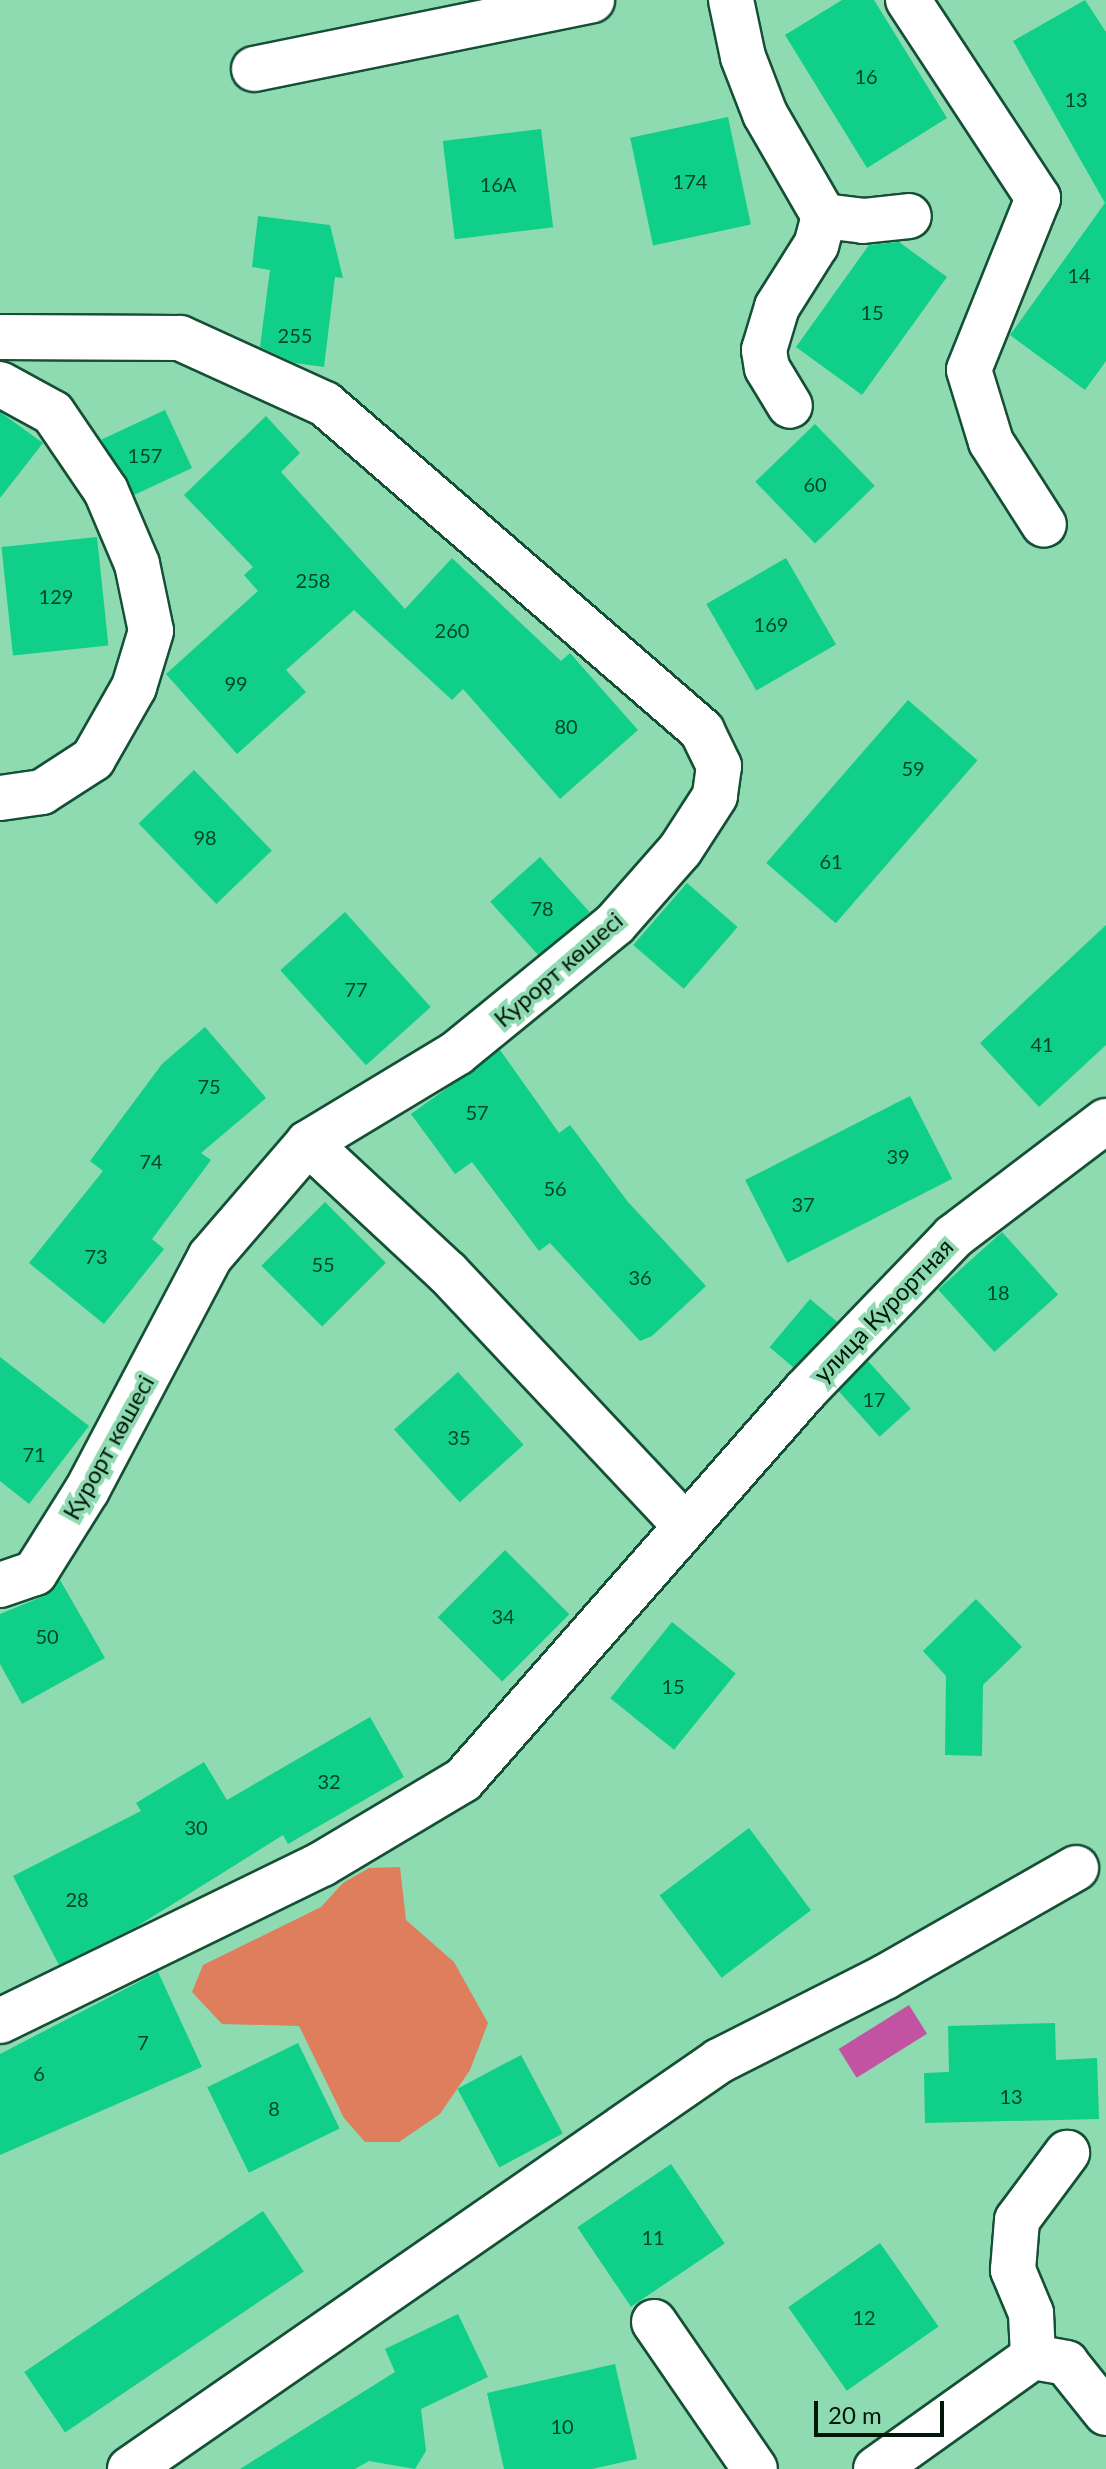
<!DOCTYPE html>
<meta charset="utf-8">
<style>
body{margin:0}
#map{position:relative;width:1106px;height:2469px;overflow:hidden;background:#8edab1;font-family:Lato,sans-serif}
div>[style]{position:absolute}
.green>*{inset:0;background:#df7e5d}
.water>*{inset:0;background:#c253a3;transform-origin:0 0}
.building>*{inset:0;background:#10cf89;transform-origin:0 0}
.roads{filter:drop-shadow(2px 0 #155036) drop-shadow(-2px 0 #155036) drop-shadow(0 2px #155036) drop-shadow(0 -2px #155036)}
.street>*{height:44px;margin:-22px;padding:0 22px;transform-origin:22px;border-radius:22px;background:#fff}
span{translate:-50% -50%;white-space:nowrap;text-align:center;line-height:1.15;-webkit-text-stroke:8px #8edab1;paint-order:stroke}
.number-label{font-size:20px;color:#04452a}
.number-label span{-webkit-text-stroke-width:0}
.street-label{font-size:24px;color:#00170a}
.scale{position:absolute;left:814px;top:2401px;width:130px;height:36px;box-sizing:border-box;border:4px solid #00170a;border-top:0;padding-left:10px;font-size:24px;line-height:28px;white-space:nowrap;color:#00170a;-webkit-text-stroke:6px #8edab1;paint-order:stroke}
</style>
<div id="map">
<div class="green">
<i style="clip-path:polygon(400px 1867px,406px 1920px,454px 1962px,488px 2023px,470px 2070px,440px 2114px,399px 2142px,365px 2142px,344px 2118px,299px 2026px,222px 2024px,192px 1992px,203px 1965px,321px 1907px,343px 1883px,369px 1868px)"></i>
</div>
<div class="water">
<i style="left:909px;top:2005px;width:34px;height:83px;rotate:58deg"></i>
</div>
<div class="building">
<i style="clip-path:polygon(842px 0,874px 0,947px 118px,867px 168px,785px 35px)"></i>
<i style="clip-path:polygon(1085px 0,1106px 32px,1106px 361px,1085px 390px,1010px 335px,1105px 203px,1013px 41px)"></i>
<i style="left:728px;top:117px;width:110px;height:100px;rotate:78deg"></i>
<i style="left:541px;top:129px;width:99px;height:99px;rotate:83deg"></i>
<i style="clip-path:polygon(258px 216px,330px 225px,343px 278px,335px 277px,324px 367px,295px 363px,260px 347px,270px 270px,252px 267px)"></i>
<i style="clip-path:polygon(899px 242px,947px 277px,862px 395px,796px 347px,869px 245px)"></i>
<i style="left:165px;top:410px;width:64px;height:70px;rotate:65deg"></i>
<i style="clip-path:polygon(0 412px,43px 443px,0 498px)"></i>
<i style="clip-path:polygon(266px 416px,300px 453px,281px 472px,405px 609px,452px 558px,561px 661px,570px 653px,638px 730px,560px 799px,463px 689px,452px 700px,354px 610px,286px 670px,306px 692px,237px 754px,166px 674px,258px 591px,244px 575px,253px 567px,184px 495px)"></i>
<i style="left:815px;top:424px;width:86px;height:83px;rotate:46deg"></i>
<i style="left:97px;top:537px;width:109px;height:96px;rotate:84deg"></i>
<i style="left:786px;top:558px;width:100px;height:92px;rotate:60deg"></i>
<i style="left:908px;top:700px;width:92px;height:216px;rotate:41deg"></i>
<i style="left:194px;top:770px;width:112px;height:77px;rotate:46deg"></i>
<i style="left:540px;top:857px;width:74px;height:67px;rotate:48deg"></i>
<i style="left:687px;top:883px;width:67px;height:82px;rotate:41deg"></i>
<i style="left:345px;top:912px;width:128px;height:87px;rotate:48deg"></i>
<i style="clip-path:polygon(1106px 925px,1106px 1045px,1039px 1107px,980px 1043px)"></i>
<i style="clip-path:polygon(205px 1027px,266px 1098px,201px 1153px,211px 1160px,152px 1239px,164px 1249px,104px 1324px,29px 1263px,103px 1171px,90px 1161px,162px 1064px)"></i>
<i style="clip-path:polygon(500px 1050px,559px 1133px,570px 1125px,628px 1202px,706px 1286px,652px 1336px,640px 1341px,550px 1243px,539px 1251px,472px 1162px,455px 1174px,411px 1114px)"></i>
<i style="left:910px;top:1096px;width:93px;height:185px;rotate:63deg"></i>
<i style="left:325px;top:1202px;width:86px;height:90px;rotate:45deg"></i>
<i style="left:1002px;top:1232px;width:84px;height:86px;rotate:48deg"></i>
<i style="left:810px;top:1299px;width:35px;height:63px;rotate:40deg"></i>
<i style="clip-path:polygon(0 1357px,89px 1426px,29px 1504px,0 1481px)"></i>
<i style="left:868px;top:1361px;width:64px;height:42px;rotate:48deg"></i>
<i style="left:458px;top:1372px;width:98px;height:86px;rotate:48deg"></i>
<i style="left:505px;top:1550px;width:91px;height:95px;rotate:45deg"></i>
<i style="clip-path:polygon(60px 1580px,105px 1658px,22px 1704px,0 1664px,0 1614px,44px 1596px)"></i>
<i style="clip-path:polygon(976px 1599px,1022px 1647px,983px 1685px,982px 1756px,945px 1755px,946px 1676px,923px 1651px)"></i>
<i style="left:672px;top:1622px;width:82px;height:98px;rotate:39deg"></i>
<i style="clip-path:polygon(370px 1717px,404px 1777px,288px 1844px,283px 1835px,136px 1927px,59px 1965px,13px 1876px,141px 1811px,136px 1803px,204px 1762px,227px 1800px)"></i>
<i style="left:749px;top:1828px;width:103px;height:112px;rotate:53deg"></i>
<i style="clip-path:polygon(158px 1972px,202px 2067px,0 2155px,0 2054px)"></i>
<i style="clip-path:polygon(1055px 2023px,1056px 2060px,1097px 2058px,1099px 2119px,925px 2123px,924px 2073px,949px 2072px,948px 2026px)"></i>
<i style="left:298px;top:2043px;width:95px;height:101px;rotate:64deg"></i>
<i style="left:521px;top:2055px;width:89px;height:72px;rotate:62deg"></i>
<i style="left:671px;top:2164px;width:96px;height:113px;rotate:56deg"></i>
<i style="left:263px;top:2211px;width:73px;height:288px;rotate:56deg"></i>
<i style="left:880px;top:2243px;width:102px;height:112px;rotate:55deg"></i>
<i style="clip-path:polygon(458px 2314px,488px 2377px,421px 2409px,426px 2451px,415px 2469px,369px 2461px,355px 2469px,240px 2469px,395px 2372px,385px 2349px)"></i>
<i style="clip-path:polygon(615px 2364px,637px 2459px,592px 2469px,504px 2469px,487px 2393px)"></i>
</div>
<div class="roads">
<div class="street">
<i style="left:731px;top:0;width:58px;rotate:78.1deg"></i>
<i style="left:743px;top:57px;width:61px;rotate:68.9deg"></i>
<i style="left:765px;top:114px;width:118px;rotate:60deg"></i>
<i style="left:824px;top:216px;width:30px;rotate:105deg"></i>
<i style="left:816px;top:245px;width:73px;rotate:122.2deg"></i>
<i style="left:777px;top:307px;width:45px;rotate:106.8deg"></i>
<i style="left:764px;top:350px;width:18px;rotate:81deg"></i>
<i style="left:767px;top:368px;width:44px;rotate:58.8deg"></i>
<i style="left:908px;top:0;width:237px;rotate:56.7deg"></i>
<i style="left:1038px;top:198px;width:185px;rotate:111.9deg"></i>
<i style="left:969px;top:370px;width:75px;rotate:73deg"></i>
<i style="left:991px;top:442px;width:98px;rotate:57.4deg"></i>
<i style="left:254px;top:69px;width:345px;rotate:-11.5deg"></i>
<i style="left:824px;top:216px;width:39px;rotate:7deg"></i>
<i style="left:863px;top:221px;width:46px;rotate:-6.2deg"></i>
<i style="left:0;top:337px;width:180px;rotate:0.3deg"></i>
<i style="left:180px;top:338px;width:159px;rotate:24.5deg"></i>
<i style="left:325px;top:404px;width:499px;rotate:40.9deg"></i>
<i style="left:702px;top:731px;width:39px;rotate:64deg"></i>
<i style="left:719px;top:766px;width:30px;rotate:98deg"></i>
<i style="left:715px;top:796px;width:64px;rotate:122.9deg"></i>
<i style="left:680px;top:850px;width:98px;rotate:131.3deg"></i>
<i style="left:615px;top:924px;width:204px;rotate:140.8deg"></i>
<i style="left:457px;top:1053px;width:174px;rotate:148.9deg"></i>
<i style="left:308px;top:1143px;width:150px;rotate:130.7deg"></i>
<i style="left:210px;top:1257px;width:263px;rotate:117.8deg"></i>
<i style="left:87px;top:1490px;width:98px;rotate:122.1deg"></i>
<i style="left:35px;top:1573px;width:37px;rotate:161deg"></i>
<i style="left:0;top:384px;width:60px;rotate:28.7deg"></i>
<i style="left:53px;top:413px;width:94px;rotate:55.8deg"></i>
<i style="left:106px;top:491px;width:79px;rotate:67deg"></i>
<i style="left:137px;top:564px;width:68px;rotate:78.2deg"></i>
<i style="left:151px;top:631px;width:59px;rotate:106.9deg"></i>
<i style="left:134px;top:687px;width:83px;rotate:119.7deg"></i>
<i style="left:93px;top:759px;width:61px;rotate:147.1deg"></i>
<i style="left:42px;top:792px;width:42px;rotate:171.9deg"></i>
<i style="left:308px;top:1143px;width:191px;rotate:42.9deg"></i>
<i style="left:448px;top:1273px;width:346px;rotate:46.8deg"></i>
<i style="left:0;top:2021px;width:358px;rotate:-26deg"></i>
<i style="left:322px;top:1864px;width:164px;rotate:-30.8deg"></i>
<i style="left:463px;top:1780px;width:518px;rotate:-48.68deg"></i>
<i style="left:805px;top:1391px;width:214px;rotate:-46.1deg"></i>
<i style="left:953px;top:1237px;width:192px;rotate:-37.2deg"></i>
<i style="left:654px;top:2322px;width:178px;rotate:55.5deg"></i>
<i style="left:1033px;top:2357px;width:44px;rotate:-92.6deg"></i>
<i style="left:1031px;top:2313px;width:47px;rotate:-112.7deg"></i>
<i style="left:1013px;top:2270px;width:50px;rotate:-85.4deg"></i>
<i style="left:1017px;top:2220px;width:84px;rotate:-53.3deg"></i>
<i style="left:130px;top:2469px;width:717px;rotate:-34.71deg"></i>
<i style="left:719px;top:2061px;width:186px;rotate:-26.8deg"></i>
<i style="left:885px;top:1977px;width:220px;rotate:-29.7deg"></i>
<i style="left:876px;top:2469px;width:193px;rotate:-35.5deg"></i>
<i style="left:1033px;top:2357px;width:34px;rotate:10deg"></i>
<i style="left:1066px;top:2363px;width:64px;rotate:51.3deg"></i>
</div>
</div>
<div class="number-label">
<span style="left:866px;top:76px">16</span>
<span style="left:1076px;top:99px">13</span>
<span style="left:690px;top:181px">174</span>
<span style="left:498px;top:184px">16А</span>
<span style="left:1079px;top:275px">14</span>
<span style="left:872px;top:312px">15</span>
<span style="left:295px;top:335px">255</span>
<span style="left:145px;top:455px">157</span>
<span style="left:815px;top:484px">60</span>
<span style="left:313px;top:580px">258</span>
<span style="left:56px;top:596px">129</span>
<span style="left:771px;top:624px">169</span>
<span style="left:452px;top:630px">260</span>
<span style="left:236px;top:683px">99</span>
<span style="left:566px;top:726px">80</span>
<span style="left:913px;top:768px">59</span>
<span style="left:205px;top:837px">98</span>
<span style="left:831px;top:861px">61</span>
<span style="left:542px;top:908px">78</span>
<span style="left:356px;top:989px">77</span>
<span style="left:1042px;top:1044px">41</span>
<span style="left:209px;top:1086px">75</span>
<span style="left:477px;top:1112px">57</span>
<span style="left:898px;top:1156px">39</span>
<span style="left:151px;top:1161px">74</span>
<span style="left:555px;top:1188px">56</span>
<span style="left:803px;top:1204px">37</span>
<span style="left:96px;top:1256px">73</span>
<span style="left:323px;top:1264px">55</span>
<span style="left:640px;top:1277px">36</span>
<span style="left:998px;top:1292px">18</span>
<span style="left:874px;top:1399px">17</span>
<span style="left:459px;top:1437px">35</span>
<span style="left:34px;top:1454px">71</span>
<span style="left:503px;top:1616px">34</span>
<span style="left:47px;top:1636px">50</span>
<span style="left:673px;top:1686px">15</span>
<span style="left:329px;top:1781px">32</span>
<span style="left:196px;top:1827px">30</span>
<span style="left:77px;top:1899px">28</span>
<span style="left:143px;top:2042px">7</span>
<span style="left:39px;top:2073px">6</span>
<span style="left:1011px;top:2096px">13</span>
<span style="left:274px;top:2108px">8</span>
<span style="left:653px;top:2237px">11</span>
<span style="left:864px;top:2317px">12</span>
<span style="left:562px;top:2426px">10</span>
</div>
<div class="street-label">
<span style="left:558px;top:969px;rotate:-41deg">Курорт көшесі</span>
<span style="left:883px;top:1310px;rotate:-46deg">улица Курортная</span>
<span style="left:108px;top:1447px;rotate:-61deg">Курорт көшесі</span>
</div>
<div class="scale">20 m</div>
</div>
